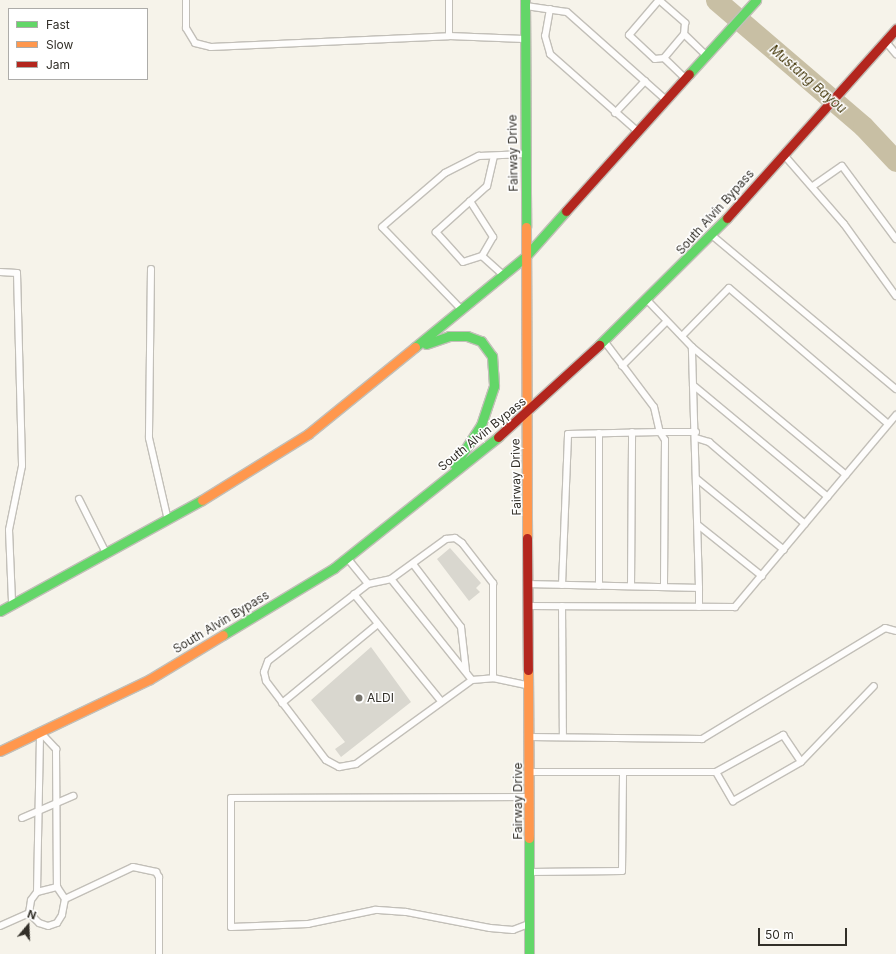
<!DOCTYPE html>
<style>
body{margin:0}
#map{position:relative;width:896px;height:954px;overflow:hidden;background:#f6f3ea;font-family:Inter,sans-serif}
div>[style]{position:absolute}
.river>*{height:21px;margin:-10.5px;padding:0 10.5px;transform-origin:10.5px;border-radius:10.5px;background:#c8bfa4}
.building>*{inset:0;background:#d9d7cf}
.roads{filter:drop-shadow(1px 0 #c2bfb8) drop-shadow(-1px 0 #c2bfb8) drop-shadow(0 1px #c2bfb8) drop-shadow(0 -1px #c2bfb8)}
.lane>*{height:6px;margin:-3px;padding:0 3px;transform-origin:3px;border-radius:3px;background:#fefdfc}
.fast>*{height:9px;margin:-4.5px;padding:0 4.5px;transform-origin:4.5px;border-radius:4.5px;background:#63d668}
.slow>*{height:9px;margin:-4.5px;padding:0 4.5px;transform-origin:4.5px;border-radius:4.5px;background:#ff974d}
.jam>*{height:9px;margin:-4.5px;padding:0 4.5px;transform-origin:4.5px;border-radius:4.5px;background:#b3261e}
.dots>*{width:11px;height:11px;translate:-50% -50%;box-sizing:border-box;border:2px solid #fff;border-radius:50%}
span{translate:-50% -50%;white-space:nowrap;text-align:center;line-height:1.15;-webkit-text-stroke:3px #fff;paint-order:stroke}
.street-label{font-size:12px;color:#322f28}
.poi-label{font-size:12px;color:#322f28}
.left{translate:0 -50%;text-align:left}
.water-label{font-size:13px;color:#413405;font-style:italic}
.legend{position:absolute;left:8px;top:8px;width:140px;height:72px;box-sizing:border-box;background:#fff;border:1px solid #adaca9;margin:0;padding:5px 7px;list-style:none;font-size:12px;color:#322f28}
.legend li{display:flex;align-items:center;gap:8px;height:20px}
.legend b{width:20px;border:1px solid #adaca9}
.north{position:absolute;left:8px;top:906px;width:40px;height:40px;-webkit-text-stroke:3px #fff;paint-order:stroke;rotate:19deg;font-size:11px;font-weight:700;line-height:16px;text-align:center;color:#322f28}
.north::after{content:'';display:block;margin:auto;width:14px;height:18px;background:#322f28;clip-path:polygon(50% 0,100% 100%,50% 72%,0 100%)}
.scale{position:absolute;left:758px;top:928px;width:89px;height:18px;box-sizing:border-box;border:2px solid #322f28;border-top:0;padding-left:5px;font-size:12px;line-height:14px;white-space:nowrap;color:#322f28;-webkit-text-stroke:3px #fff;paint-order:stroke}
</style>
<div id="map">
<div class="river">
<i style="left:716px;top:0;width:194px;rotate:40.6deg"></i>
<i style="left:863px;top:126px;width:48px;rotate:46.7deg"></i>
</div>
<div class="building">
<i style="clip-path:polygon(450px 548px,481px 583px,476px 588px,480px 592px,469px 601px,437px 559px)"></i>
<i style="clip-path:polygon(371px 647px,411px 702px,341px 757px,335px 749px,345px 742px,311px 700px)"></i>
</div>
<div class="roads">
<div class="lane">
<i style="left:186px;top:0;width:28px;rotate:90deg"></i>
<i style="left:186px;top:28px;width:17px;rotate:59deg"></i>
<i style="left:195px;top:43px;width:16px;rotate:14deg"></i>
<i style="left:211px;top:47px;width:238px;rotate:-2.6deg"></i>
<i style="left:449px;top:36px;width:75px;rotate:2.3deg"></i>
<i style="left:449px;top:0;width:36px;rotate:90deg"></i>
<i style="left:659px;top:0;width:46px;rotate:130.6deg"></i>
<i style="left:629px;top:35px;width:35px;rotate:43deg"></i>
<i style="left:655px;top:59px;width:9px;rotate:-6deg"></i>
<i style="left:664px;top:58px;width:28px;rotate:44deg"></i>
<i style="left:659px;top:0;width:35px;rotate:41deg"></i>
<i style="left:685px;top:23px;width:11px;rotate:95deg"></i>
<i style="left:684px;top:34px;width:29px;rotate:44deg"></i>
<i style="left:526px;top:6px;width:41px;rotate:8.3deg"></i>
<i style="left:567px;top:12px;width:131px;rotate:41.6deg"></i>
<i style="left:550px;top:9px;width:27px;rotate:100deg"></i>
<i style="left:545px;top:36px;width:19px;rotate:74deg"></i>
<i style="left:550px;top:54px;width:116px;rotate:41.5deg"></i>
<i style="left:886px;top:42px;width:16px;rotate:50deg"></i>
<i style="left:664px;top:58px;width:31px;rotate:-50deg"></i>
<i style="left:615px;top:113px;width:44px;rotate:-46.8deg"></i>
<i style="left:784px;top:155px;width:91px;rotate:49deg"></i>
<i style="left:844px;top:224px;width:89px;rotate:54.2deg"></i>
<i style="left:494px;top:156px;width:31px;rotate:103deg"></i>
<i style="left:487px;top:186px;width:69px;rotate:138deg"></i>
<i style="left:436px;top:232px;width:40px;rotate:48deg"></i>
<i style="left:463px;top:262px;width:20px;rotate:-18deg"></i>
<i style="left:482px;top:256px;width:27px;rotate:42deg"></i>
<i style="left:813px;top:186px;width:35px;rotate:-35deg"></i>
<i style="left:842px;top:166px;width:91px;rotate:53.5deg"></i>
<i style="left:470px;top:201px;width:43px;rotate:57.4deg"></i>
<i style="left:493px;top:237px;width:22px;rotate:120deg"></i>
<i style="left:714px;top:237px;width:237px;rotate:39.9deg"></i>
<i style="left:151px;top:269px;width:169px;rotate:90.7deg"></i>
<i style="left:149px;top:438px;width:84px;rotate:77deg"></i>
<i style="left:0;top:272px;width:17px;rotate:3deg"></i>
<i style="left:17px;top:273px;width:193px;rotate:88.5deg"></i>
<i style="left:22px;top:466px;width:65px;rotate:101.5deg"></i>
<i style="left:9px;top:530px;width:71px;rotate:87.6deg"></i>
<i style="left:460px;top:308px;width:112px;rotate:-133.9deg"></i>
<i style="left:382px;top:227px;width:83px;rotate:-40.6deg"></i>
<i style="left:445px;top:173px;width:38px;rotate:-27deg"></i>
<i style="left:479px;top:156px;width:46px;rotate:-2.5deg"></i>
<i style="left:682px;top:336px;width:67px;rotate:-45.6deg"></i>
<i style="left:729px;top:288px;width:209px;rotate:40.5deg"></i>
<i style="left:605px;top:342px;width:81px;rotate:53deg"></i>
<i style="left:654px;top:407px;width:26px;rotate:77deg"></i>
<i style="left:660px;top:432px;width:36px"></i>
<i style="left:692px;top:347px;width:200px;rotate:39.7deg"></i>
<i style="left:622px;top:366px;width:62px;rotate:-45deg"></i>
<i style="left:693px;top:385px;width:175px;rotate:39.7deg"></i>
<i style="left:696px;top:438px;width:14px;rotate:17deg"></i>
<i style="left:709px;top:442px;width:126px;rotate:40.5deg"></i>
<i style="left:697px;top:479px;width:112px;rotate:39.2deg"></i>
<i style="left:79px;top:499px;width:60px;rotate:63.4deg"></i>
<i style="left:698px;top:525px;width:82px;rotate:38.6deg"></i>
<i style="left:348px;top:559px;width:32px;rotate:51deg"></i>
<i style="left:368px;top:584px;width:24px;rotate:-12deg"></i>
<i style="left:391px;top:579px;width:68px;rotate:-36deg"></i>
<i style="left:446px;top:539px;width:9px;rotate:-6deg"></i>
<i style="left:455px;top:538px;width:9px;rotate:36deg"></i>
<i style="left:462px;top:543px;width:51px;rotate:52.2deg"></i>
<i style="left:493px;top:583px;width:95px;rotate:90deg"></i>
<i style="left:493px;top:678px;width:35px;rotate:12deg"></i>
<i style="left:413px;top:564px;width:79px;rotate:52.7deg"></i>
<i style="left:461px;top:627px;width:44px;rotate:83.5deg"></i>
<i style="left:391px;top:579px;width:129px;rotate:51.3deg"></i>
<i style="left:368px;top:584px;width:126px;rotate:142.4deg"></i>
<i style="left:268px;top:661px;width:12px;rotate:110deg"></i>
<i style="left:264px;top:672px;width:9px;rotate:77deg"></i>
<i style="left:266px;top:681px;width:99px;rotate:52.8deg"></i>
<i style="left:326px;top:760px;width:15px;rotate:28deg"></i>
<i style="left:339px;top:767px;width:17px;rotate:-10deg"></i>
<i style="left:356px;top:764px;width:143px;rotate:-35.9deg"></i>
<i style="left:472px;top:680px;width:21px;rotate:-5deg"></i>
<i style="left:529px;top:584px;width:170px;rotate:1.3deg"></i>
<i style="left:699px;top:588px;width:241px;rotate:-91.7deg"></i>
<i style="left:692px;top:347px;width:64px;rotate:-133.7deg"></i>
<i style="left:562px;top:585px;width:151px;rotate:-87.7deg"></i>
<i style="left:568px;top:434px;width:92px;rotate:-1.2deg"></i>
<i style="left:660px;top:432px;width:9px;rotate:58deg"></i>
<i style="left:665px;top:440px;width:147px;rotate:90.4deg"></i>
<i style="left:599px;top:586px;width:153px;rotate:-90deg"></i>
<i style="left:631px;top:586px;width:154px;rotate:-89.6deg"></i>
<i style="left:699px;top:588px;width:19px;rotate:90deg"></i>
<i style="left:354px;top:594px;width:138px;rotate:50.9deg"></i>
<i style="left:530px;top:606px;width:205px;rotate:0.3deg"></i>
<i style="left:735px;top:607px;width:251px;rotate:-50deg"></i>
<i style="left:562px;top:606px;width:131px;rotate:89.6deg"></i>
<i style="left:282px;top:703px;width:124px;rotate:-39.5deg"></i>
<i style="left:42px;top:734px;width:21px;rotate:47deg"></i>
<i style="left:56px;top:749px;width:138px;rotate:89.6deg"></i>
<i style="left:530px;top:737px;width:172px;rotate:0.7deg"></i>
<i style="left:702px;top:739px;width:214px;rotate:-31.2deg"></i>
<i style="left:885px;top:628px;width:11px;rotate:15deg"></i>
<i style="left:531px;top:772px;width:185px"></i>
<i style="left:716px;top:772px;width:77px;rotate:-28.9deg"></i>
<i style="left:783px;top:735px;width:32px;rotate:56deg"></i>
<i style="left:716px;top:772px;width:34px;rotate:60deg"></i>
<i style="left:733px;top:801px;width:78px;rotate:-29.8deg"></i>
<i style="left:801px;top:762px;width:105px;rotate:-46.2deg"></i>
<i style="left:22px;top:818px;width:56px;rotate:-23.3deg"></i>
<i style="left:530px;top:872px;width:92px;rotate:-0.6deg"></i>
<i style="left:622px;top:871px;width:99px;rotate:-89.4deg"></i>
<i style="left:57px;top:887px;width:14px;rotate:56deg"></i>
<i style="left:65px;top:899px;width:16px;rotate:101deg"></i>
<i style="left:62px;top:915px;width:9px;rotate:122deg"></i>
<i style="left:57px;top:923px;width:9px;rotate:162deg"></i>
<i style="left:48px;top:926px;width:9px;rotate:-162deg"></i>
<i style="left:39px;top:923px;width:14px;rotate:-135deg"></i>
<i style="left:29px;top:913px;width:13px;rotate:-81deg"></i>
<i style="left:31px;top:900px;width:10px;rotate:-53deg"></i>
<i style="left:37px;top:892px;width:21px;rotate:-14deg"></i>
<i style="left:37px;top:892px;width:158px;rotate:-88.9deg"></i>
<i style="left:65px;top:899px;width:75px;rotate:-25.2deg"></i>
<i style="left:133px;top:867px;width:24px;rotate:12deg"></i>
<i style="left:156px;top:872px;width:6px;rotate:59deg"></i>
<i style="left:159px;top:877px;width:77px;rotate:90deg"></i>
<i style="left:526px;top:925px;width:14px;rotate:159deg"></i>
<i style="left:513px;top:930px;width:23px;rotate:-175deg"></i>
<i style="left:490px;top:928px;width:86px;rotate:-169.2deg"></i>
<i style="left:406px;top:912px;width:31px;rotate:-176deg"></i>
<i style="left:375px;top:910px;width:68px;rotate:168.2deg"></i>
<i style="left:308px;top:924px;width:77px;rotate:177.8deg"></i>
<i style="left:231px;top:927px;width:129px;rotate:-90deg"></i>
<i style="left:231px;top:798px;width:296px;rotate:-0.2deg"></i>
<i style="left:0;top:926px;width:32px;rotate:-24deg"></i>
</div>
<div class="fast">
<i style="left:525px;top:0;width:227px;rotate:89.7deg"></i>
<i style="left:689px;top:74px;width:100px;rotate:-47.8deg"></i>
<i style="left:426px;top:344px;width:24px;rotate:-19deg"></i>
<i style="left:449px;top:336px;width:18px"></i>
<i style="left:467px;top:336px;width:15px;rotate:20deg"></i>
<i style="left:481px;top:341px;width:19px;rotate:54deg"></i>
<i style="left:492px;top:356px;width:30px;rotate:86deg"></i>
<i style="left:494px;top:386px;width:41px;rotate:108.4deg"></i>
<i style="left:481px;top:425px;width:48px;rotate:123deg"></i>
<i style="left:599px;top:345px;width:180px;rotate:-44.8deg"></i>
<i style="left:415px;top:347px;width:144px;rotate:-39.3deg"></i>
<i style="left:526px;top:256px;width:60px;rotate:-48.4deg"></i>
<i style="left:0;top:611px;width:230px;rotate:-28.8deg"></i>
<i style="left:223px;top:635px;width:130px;rotate:-31.1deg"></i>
<i style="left:334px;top:568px;width:210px;rotate:-38.6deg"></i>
<i style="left:529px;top:838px;width:116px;rotate:90deg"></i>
</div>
<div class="slow">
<i style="left:526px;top:227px;width:311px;rotate:89.8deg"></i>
<i style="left:202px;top:500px;width:125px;rotate:-31.9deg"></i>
<i style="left:308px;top:434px;width:138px;rotate:-39.1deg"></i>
<i style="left:528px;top:670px;width:168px;rotate:89.7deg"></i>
<i style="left:0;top:751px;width:166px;rotate:-25.6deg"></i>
<i style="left:150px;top:679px;width:85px;rotate:-31.1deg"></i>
</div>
<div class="jam">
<i style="left:566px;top:211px;width:184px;rotate:-48.1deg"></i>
<i style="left:727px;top:218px;width:254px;rotate:-48.2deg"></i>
<i style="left:498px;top:437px;width:137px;rotate:-42.3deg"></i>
<i style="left:527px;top:538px;width:132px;rotate:89.6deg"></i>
</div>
</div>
<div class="dots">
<i style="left:359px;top:698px;background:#77746c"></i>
</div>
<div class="street-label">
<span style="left:513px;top:153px;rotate:-91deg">Fairway Drive</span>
<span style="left:715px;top:212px;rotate:-48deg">South Alvin Bypass</span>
<span style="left:482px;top:434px;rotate:-39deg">South Alvin Bypass</span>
<span style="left:516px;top:477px;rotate:-91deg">Fairway Drive</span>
<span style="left:221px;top:622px;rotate:-31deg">South Alvin Bypass</span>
<span style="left:518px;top:801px;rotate:-90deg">Fairway Drive</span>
</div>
<div class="poi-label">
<span class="left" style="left:367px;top:698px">ALDI</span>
</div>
<div class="water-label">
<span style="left:808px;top:79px;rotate:41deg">Mustang Bayou</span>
</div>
<ul class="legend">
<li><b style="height:5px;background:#63d668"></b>Fast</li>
<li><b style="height:5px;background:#ff974d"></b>Slow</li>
<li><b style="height:5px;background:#b3261e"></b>Jam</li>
</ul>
<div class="north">N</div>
<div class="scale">50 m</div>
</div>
